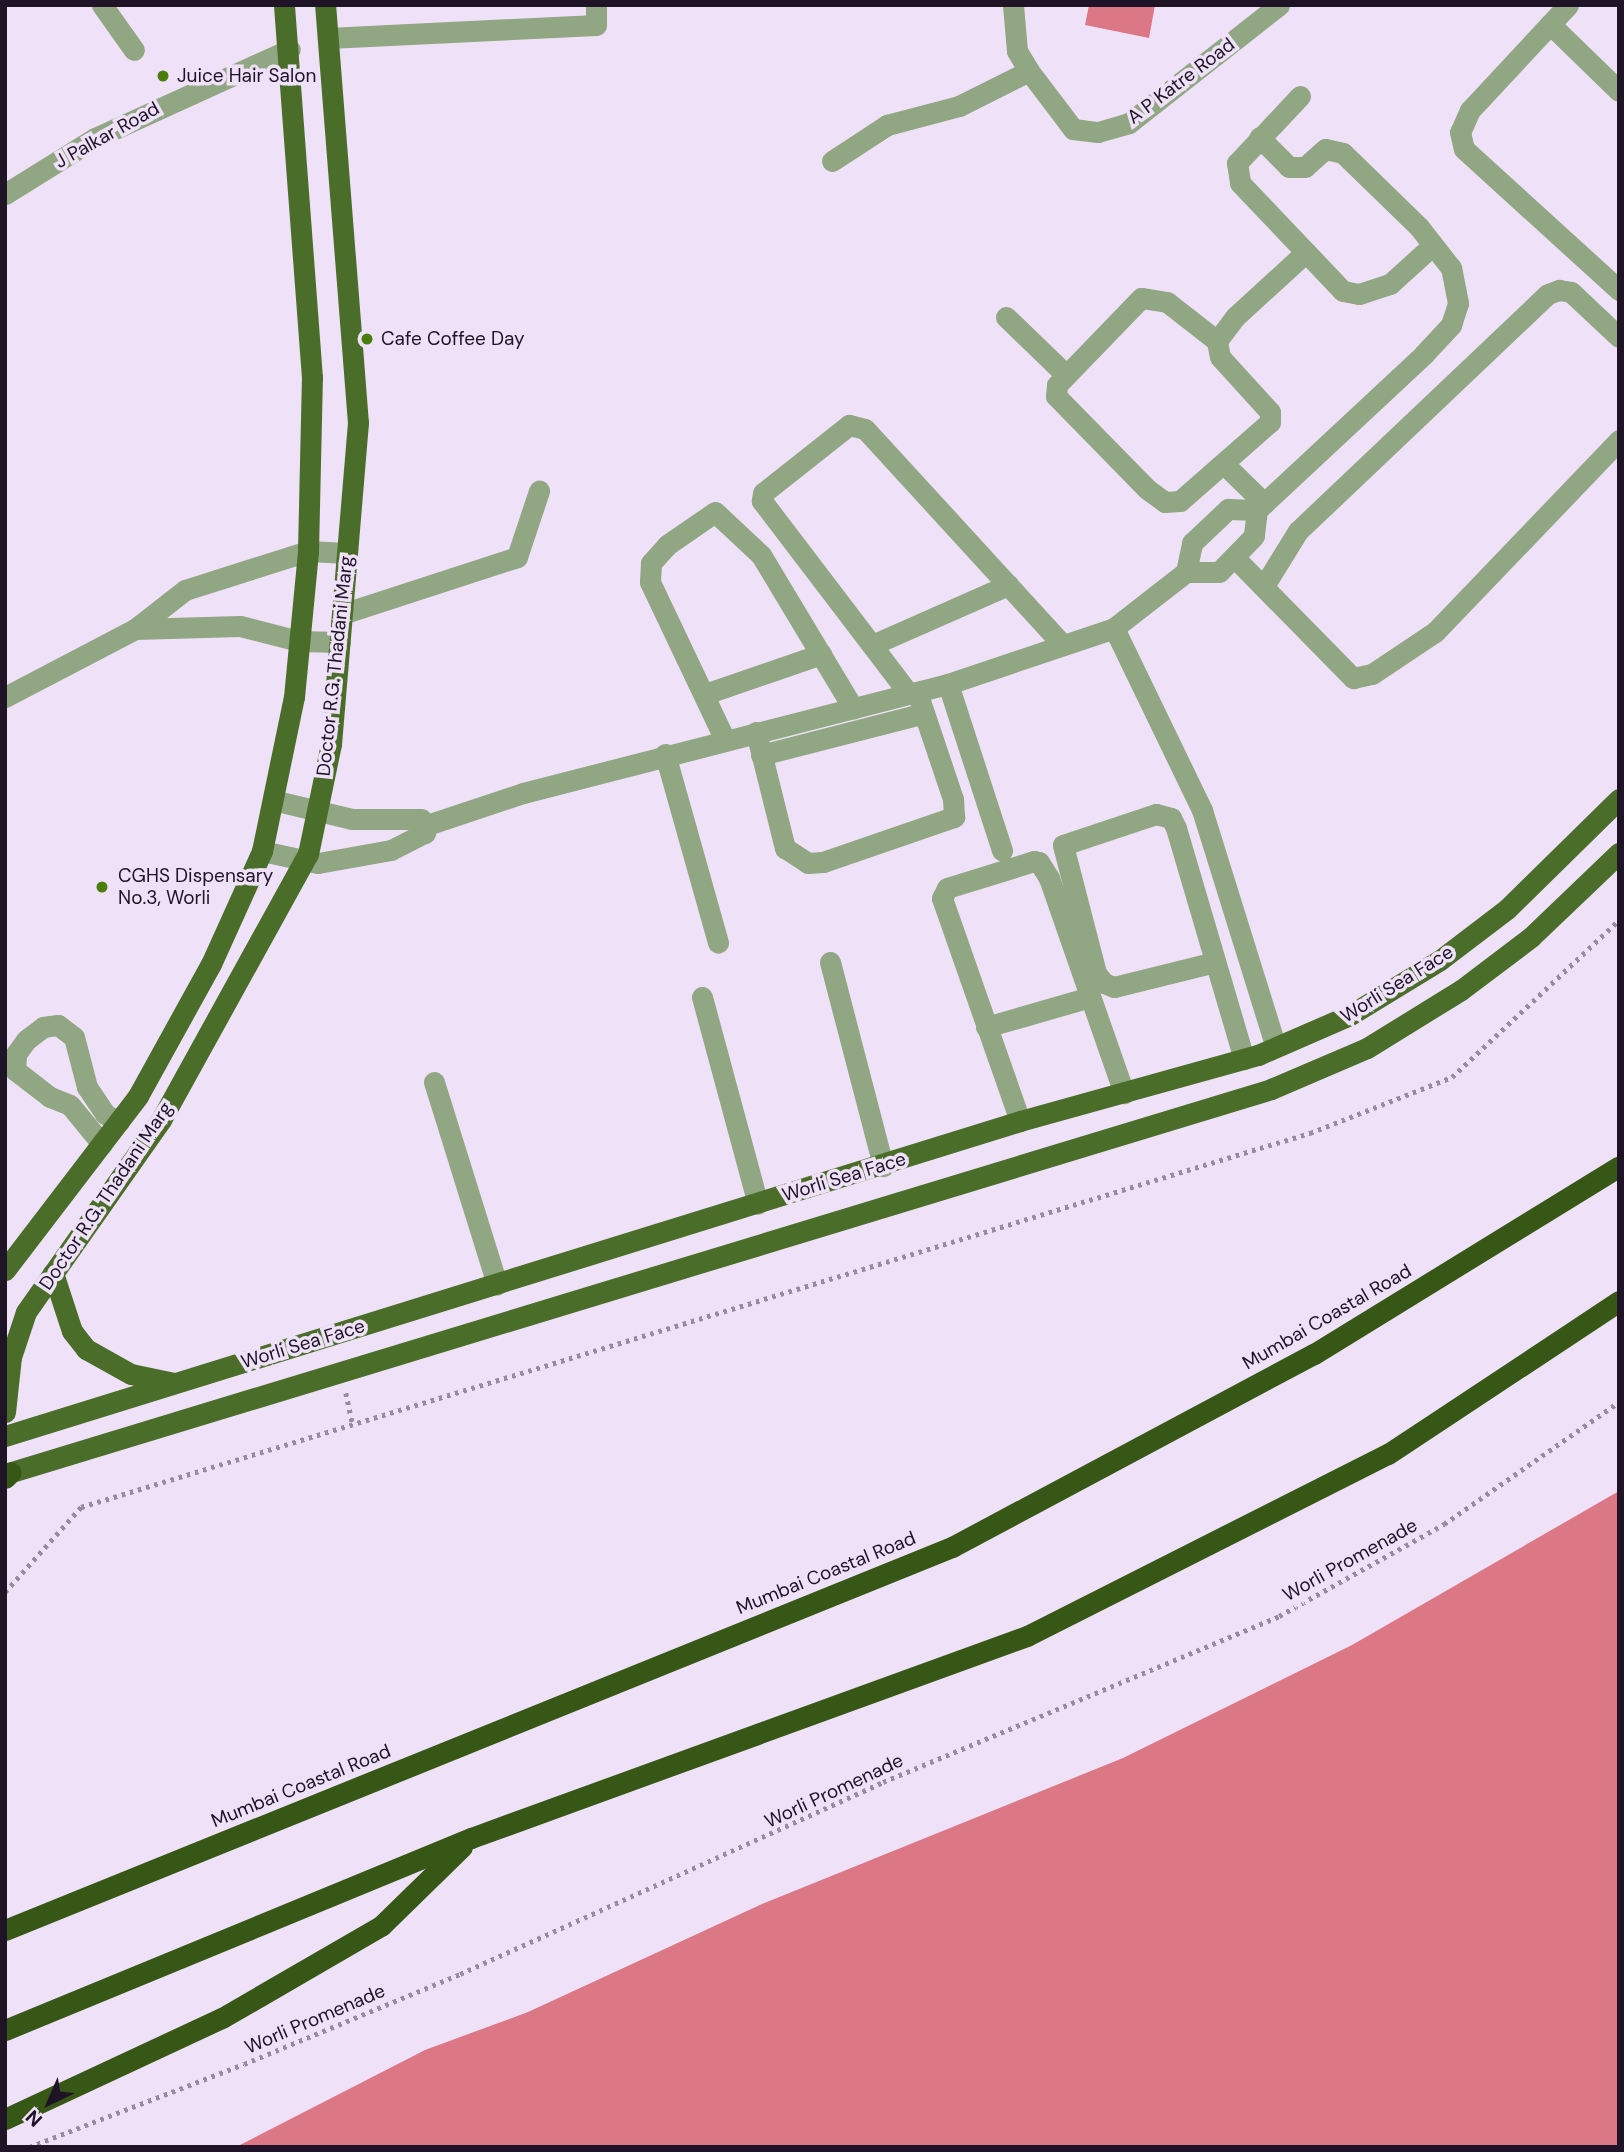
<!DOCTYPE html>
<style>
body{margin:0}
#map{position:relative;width:1624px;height:2152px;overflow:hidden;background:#efe2f8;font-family:"DM Sans",sans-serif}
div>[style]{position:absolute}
.water>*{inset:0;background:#dc7885}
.path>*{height:4.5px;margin-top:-2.25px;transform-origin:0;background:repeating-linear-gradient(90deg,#978b9f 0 3.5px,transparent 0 8.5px)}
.minor>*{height:21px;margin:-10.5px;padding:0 10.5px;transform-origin:10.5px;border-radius:10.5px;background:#91a682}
.major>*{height:21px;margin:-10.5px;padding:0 10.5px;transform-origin:10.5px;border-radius:10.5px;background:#4a6e29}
.highway>*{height:21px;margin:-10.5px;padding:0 10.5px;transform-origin:10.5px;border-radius:10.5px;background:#375716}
.dots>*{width:19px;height:19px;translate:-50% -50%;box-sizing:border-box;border:4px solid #efe2f8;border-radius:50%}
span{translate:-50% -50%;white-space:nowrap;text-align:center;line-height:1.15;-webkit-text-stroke:7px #efe2f8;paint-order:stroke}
.poi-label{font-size:19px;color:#1f1326}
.left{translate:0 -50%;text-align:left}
.street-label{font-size:19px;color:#1f1326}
.frame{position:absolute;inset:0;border:7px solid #1f1326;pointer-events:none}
.north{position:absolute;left:14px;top:2068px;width:70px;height:70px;-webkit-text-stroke:5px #efe2f8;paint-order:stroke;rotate:224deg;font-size:19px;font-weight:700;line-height:28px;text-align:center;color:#1f1326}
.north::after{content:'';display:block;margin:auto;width:24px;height:32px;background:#1f1326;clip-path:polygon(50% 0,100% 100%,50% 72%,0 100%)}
</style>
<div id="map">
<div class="water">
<i style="clip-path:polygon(1089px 5px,1155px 5px,1149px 38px,1085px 25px)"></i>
<i style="clip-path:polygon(1619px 1491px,1619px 2147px,236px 2147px,425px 2050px,528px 2012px,762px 1904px,1123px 1758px,1352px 1645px)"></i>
</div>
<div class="path">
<i style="left:346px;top:1393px;width:33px;rotate:78deg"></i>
<i style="left:5px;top:1592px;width:114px;rotate:-48.2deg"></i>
<i style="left:81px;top:1507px;width:1285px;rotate:-16.93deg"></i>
<i style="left:1310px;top:1133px;width:153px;rotate:-21.5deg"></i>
<i style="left:1452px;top:1077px;width:229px;rotate:-43.2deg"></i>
<i style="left:29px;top:2147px;width:230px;rotate:-21.1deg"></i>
<i style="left:244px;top:2064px;width:234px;rotate:-22.6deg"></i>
<i style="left:460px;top:1974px;width:465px;rotate:-24.4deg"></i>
<i style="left:883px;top:1782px;width:429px;rotate:-22.7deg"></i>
<i style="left:1279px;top:1616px;width:189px;rotate:-29.1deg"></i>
<i style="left:1444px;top:1524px;width:213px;rotate:-34.9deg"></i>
</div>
<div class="minor">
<i style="left:102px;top:5px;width:55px;rotate:54.6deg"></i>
<i style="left:1013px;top:5px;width:46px;rotate:85deg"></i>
<i style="left:1017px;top:51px;width:23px;rotate:59deg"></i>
<i style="left:1029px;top:71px;width:73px;rotate:52.8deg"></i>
<i style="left:1073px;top:129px;width:25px;rotate:7deg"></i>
<i style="left:1098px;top:132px;width:32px;rotate:-16deg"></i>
<i style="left:1129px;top:123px;width:191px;rotate:-38.2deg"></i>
<i style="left:1568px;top:5px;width:144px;rotate:133deg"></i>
<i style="left:1470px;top:110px;width:24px;rotate:114deg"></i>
<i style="left:1460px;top:132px;width:17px;rotate:77deg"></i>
<i style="left:1464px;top:149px;width:210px;rotate:42.3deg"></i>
<i style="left:1550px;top:24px;width:96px;rotate:44.2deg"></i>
<i style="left:328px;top:38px;width:268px;rotate:-2.8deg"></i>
<i style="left:596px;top:25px;width:20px;rotate:-90deg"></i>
<i style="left:1300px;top:96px;width:92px;rotate:133.2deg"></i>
<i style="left:1237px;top:163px;width:20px;rotate:81deg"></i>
<i style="left:1240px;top:183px;width:149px;rotate:46.4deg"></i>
<i style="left:1343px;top:291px;width:16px;rotate:11deg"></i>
<i style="left:1359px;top:294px;width:33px;rotate:-18deg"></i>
<i style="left:1390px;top:284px;width:58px;rotate:-42.2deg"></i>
<i style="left:832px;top:161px;width:66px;rotate:-33.2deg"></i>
<i style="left:887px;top:125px;width:74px;rotate:-14.8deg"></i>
<i style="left:959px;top:106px;width:78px;rotate:-26.6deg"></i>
<i style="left:5px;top:194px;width:106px;rotate:-31.9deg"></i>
<i style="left:95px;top:138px;width:214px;rotate:-24.5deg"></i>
<i style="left:1006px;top:317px;width:83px;rotate:44deg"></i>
<i style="left:1217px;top:341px;width:63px;rotate:-142deg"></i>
<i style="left:1167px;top:302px;width:26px;rotate:-171deg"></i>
<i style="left:1141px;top:298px;width:121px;rotate:134deg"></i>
<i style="left:1057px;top:385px;width:11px;rotate:95deg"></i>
<i style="left:1056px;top:396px;width:130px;rotate:45.6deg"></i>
<i style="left:1147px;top:489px;width:22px;rotate:36deg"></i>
<i style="left:1165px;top:502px;width:15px;rotate:-4deg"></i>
<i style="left:1180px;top:501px;width:120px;rotate:-41.3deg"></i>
<i style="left:1270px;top:422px;width:10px;rotate:-90deg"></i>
<i style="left:1270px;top:412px;width:74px;rotate:-132.3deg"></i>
<i style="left:1220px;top:357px;width:16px;rotate:-101deg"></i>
<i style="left:1217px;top:341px;width:30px;rotate:-53deg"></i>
<i style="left:1235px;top:317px;width:96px;rotate:-42.5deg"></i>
<i style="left:1224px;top:464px;width:56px;rotate:44.3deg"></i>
<i style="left:1228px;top:509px;width:29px;rotate:2deg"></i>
<i style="left:1257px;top:510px;width:26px;rotate:97deg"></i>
<i style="left:1254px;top:536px;width:50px;rotate:134.2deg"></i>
<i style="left:1219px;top:572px;width:33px;rotate:180deg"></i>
<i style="left:1186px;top:572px;width:30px;rotate:-78deg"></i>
<i style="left:1192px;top:543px;width:50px;rotate:-43.4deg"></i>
<i style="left:1257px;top:510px;width:229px;rotate:-43deg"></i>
<i style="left:1424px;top:354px;width:40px;rotate:-47deg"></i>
<i style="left:1451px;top:325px;width:23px;rotate:-72deg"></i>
<i style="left:1458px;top:303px;width:36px;rotate:-101deg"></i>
<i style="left:1451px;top:268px;width:52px;rotate:-128deg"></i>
<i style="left:1419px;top:227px;width:106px;rotate:-135.8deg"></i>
<i style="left:1343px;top:153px;width:18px;rotate:-167deg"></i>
<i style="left:1325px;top:149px;width:27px;rotate:138deg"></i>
<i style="left:1305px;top:167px;width:16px;rotate:180deg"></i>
<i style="left:1289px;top:167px;width:42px;rotate:-135deg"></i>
<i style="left:1234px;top:557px;width:170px;rotate:45.5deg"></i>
<i style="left:1353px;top:678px;width:19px;rotate:-12deg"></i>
<i style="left:1372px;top:674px;width:76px;rotate:-33.7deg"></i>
<i style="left:1435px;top:632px;width:266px;rotate:-46.2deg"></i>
<i style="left:1264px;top:586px;width:65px;rotate:-58.3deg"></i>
<i style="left:1298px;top:531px;width:344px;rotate:-43.5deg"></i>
<i style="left:1548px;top:294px;width:12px;rotate:-20deg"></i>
<i style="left:1559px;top:290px;width:12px;rotate:9deg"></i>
<i style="left:1571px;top:292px;width:66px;rotate:43.2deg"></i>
<i style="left:342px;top:614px;width:184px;rotate:-18deg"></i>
<i style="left:517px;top:557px;width:70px;rotate:-71.6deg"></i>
<i style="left:1114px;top:628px;width:202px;rotate:64.2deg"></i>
<i style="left:1202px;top:810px;width:248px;rotate:72.7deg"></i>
<i style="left:135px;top:629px;width:105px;rotate:-1.6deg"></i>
<i style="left:240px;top:626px;width:61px;rotate:14.3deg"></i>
<i style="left:299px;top:641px;width:41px;rotate:1.4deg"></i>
<i style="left:872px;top:645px;width:149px;rotate:-23.8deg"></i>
<i style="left:948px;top:684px;width:175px;rotate:72deg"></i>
<i style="left:705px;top:694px;width:123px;rotate:-19deg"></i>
<i style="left:909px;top:694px;width:243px;rotate:-127.3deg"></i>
<i style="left:762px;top:501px;width:8px;rotate:-83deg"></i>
<i style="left:763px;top:493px;width:110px;rotate:-38.3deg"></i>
<i style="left:849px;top:425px;width:16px;rotate:14deg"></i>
<i style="left:865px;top:429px;width:293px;rotate:47.5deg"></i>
<i style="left:5px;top:697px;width:147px;rotate:-27.6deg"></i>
<i style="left:135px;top:629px;width:63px;rotate:-38deg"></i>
<i style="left:185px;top:590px;width:129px;rotate:-17.6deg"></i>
<i style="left:308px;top:551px;width:39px;rotate:3deg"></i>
<i style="left:756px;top:732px;width:120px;rotate:76deg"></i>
<i style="left:785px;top:848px;width:27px;rotate:33deg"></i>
<i style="left:808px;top:863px;width:15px;rotate:-4deg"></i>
<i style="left:823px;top:862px;width:139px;rotate:-19deg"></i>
<i style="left:954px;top:817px;width:18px;rotate:-93deg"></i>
<i style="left:953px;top:799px;width:113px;rotate:-108.6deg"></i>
<i style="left:725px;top:740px;width:175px;rotate:-115.4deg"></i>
<i style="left:650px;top:582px;width:19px;rotate:-87deg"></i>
<i style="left:651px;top:563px;width:24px;rotate:-48deg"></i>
<i style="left:667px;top:545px;width:58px;rotate:-34.5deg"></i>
<i style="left:715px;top:512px;width:63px;rotate:43.1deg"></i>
<i style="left:761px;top:555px;width:179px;rotate:59deg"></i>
<i style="left:665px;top:754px;width:196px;rotate:74.3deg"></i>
<i style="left:761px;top:755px;width:168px;rotate:-14.4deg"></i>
<i style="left:427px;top:825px;width:101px;rotate:-18.4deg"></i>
<i style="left:523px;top:793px;width:439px;rotate:-14.4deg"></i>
<i style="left:948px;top:684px;width:175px;rotate:-18.6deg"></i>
<i style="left:1114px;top:628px;width:91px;rotate:-37.9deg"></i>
<i style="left:262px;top:851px;width:57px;rotate:12.1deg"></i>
<i style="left:318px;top:863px;width:74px;rotate:-10.1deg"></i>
<i style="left:391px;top:850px;width:38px;rotate:-27deg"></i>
<i style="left:425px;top:833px;width:8px;rotate:-76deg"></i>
<i style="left:427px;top:825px;width:8px;rotate:-135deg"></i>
<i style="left:421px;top:819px;width:69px;rotate:180deg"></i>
<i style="left:352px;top:819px;width:81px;rotate:-166.5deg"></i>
<i style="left:830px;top:962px;width:211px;rotate:75.4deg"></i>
<i style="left:1215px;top:962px;width:104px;rotate:166.1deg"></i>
<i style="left:1114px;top:987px;width:11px;rotate:-158deg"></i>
<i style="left:1104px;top:983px;width:13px;rotate:-129deg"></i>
<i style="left:1096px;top:973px;width:132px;rotate:-104.5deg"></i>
<i style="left:1063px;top:845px;width:98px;rotate:-18.4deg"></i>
<i style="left:1156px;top:814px;width:16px;rotate:15deg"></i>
<i style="left:1171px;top:818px;width:11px;rotate:63deg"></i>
<i style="left:1176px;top:828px;width:241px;rotate:73.6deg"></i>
<i style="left:702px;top:997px;width:214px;rotate:74.9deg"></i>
<i style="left:986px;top:1027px;width:108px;rotate:-16.1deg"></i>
<i style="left:434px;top:1082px;width:212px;rotate:72.7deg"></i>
<i style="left:1020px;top:1121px;width:236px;rotate:-109.3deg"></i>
<i style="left:942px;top:898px;width:11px;rotate:-63deg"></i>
<i style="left:947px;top:888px;width:91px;rotate:-17.2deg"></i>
<i style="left:1034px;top:861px;width:5px;rotate:11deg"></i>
<i style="left:1039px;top:862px;width:19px;rotate:58deg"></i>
<i style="left:1049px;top:878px;width:228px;rotate:70.8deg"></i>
<i style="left:102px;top:1144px;width:50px;rotate:-129.4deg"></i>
<i style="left:70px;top:1105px;width:22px;rotate:-158deg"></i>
<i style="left:50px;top:1097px;width:44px;rotate:-142.4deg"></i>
<i style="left:15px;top:1070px;width:16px;rotate:-86deg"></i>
<i style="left:16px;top:1054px;width:17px;rotate:-54deg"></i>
<i style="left:26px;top:1040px;width:21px;rotate:-37deg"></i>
<i style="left:43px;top:1027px;width:15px;rotate:-8deg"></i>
<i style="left:58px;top:1025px;width:20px;rotate:37deg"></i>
<i style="left:74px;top:1037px;width:52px;rotate:75.4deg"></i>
<i style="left:87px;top:1087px;width:32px;rotate:56deg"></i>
<i style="left:105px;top:1114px;width:16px;rotate:30deg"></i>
</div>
<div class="major">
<i style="left:5px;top:1270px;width:219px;rotate:-52.6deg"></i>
<i style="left:138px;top:1096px;width:151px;rotate:-61.1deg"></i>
<i style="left:211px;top:964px;width:124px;rotate:-65.7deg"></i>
<i style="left:262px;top:851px;width:157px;rotate:-78.3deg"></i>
<i style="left:294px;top:697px;width:147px;rotate:-84.5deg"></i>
<i style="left:308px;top:551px;width:173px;rotate:-88.7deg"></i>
<i style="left:312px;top:378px;width:374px;rotate:-94.3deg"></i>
<i style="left:53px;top:1273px;width:61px;rotate:71.9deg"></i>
<i style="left:72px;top:1331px;width:23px;rotate:52deg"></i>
<i style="left:86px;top:1349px;width:51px;rotate:29.1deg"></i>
<i style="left:131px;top:1374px;width:44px;rotate:11.8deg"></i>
<i style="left:5px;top:1412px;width:55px;rotate:-83.8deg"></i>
<i style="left:11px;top:1357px;width:47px;rotate:-71.6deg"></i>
<i style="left:26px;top:1312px;width:235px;rotate:-54.9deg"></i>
<i style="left:161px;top:1120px;width:304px;rotate:-61.1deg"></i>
<i style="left:308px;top:854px;width:112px;rotate:-78.2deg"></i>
<i style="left:331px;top:744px;width:322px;rotate:-85.2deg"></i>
<i style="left:358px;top:423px;width:419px;rotate:-94.5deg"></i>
<i style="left:5px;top:1436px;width:1063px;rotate:-17.24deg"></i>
<i style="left:1020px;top:1121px;width:247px;rotate:-15.5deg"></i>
<i style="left:1258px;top:1055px;width:100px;rotate:-23.5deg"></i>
<i style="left:1350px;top:1015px;width:105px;rotate:-31.4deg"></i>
<i style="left:1440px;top:960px;width:84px;rotate:-37.3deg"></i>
<i style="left:1507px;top:909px;width:157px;rotate:-44.5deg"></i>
<i style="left:5px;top:1474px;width:1323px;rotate:-16.91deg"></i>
<i style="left:1271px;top:1089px;width:104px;rotate:-23.1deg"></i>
<i style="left:1367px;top:1048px;width:110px;rotate:-31.7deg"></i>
<i style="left:1461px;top:990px;width:88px;rotate:-37.1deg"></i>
<i style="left:1531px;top:937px;width:122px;rotate:-43.7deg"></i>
</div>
<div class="highway">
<i style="left:5px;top:1478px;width:8px;rotate:-45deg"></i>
<i style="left:5px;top:1930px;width:1022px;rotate:-22.02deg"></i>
<i style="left:952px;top:1547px;width:410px;rotate:-28.1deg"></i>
<i style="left:1314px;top:1354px;width:358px;rotate:-31.6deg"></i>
<i style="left:5px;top:2030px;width:504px;rotate:-22.39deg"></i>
<i style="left:471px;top:1838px;width:592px;rotate:-19.97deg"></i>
<i style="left:1027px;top:1636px;width:404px;rotate:-26.8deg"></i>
<i style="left:1388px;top:1454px;width:277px;rotate:-33.5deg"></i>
<i style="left:5px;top:2119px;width:239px;rotate:-25deg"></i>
<i style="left:222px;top:2018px;width:184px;rotate:-30.1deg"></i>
<i style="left:381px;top:1926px;width:113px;rotate:-44.3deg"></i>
</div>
<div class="dots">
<i style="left:163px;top:76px;background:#4b7d0d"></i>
<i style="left:367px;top:339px;background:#4b7d0d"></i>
<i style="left:102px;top:887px;background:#4b7d0d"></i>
</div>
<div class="poi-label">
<span class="left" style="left:177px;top:76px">Juice Hair Salon</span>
<span class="left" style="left:381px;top:339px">Cafe Coffee Day</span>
<span class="left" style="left:118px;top:887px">CGHS Dispensary<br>No.3, Worli</span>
</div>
<div class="street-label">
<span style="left:1181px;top:81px;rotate:-37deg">A P Katre Road</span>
<span style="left:107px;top:135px;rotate:-29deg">J Palkar Road</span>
<span style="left:335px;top:666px;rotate:-84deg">Doctor R.G. Thadani Marg</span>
<span style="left:1397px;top:984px;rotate:-32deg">Worli Sea Face</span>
<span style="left:844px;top:1177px;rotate:-17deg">Worli Sea Face</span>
<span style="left:106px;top:1196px;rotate:-56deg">Doctor R.G. Thadani Marg</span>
<span style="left:1327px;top:1317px;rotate:-30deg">Mumbai Coastal Road</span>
<span style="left:303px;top:1344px;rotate:-17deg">Worli Sea Face</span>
<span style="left:1350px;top:1560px;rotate:-29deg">Worli Promenade</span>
<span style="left:826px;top:1573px;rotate:-22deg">Mumbai Coastal Road</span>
<span style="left:301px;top:1786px;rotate:-22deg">Mumbai Coastal Road</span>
<span style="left:834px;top:1791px;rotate:-25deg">Worli Promenade</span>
<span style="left:315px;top:2019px;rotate:-23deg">Worli Promenade</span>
</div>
<div class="frame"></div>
<div class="north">N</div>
</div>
